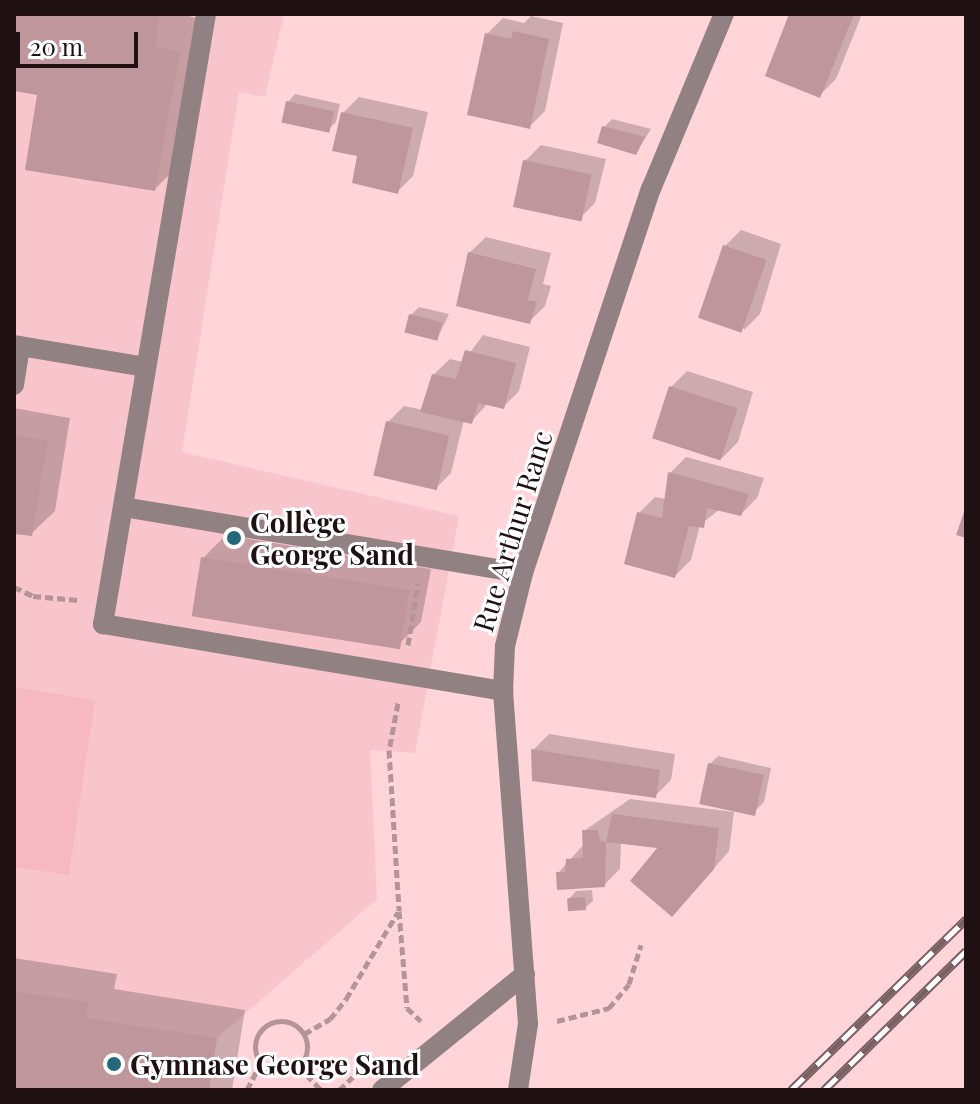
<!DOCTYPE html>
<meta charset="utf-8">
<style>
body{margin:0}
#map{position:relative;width:980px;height:1104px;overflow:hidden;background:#ffd5da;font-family:"Playfair Display",serif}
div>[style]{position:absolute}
.built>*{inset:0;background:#f8c5cc}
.green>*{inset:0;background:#f6b9c2}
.shadow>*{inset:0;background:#0003}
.building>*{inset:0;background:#be969c;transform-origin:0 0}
.path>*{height:5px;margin-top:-2.5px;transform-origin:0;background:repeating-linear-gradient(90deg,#b59498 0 8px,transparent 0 12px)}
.path>.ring{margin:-2.5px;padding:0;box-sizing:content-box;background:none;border:5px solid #b59498;border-radius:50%}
.minor>*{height:20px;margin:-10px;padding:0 10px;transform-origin:10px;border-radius:10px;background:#928183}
.rail>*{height:9px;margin-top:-4.5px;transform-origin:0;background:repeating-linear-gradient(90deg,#fff 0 18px,#796063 0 36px);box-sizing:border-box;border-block:2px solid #796063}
.dots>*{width:22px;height:22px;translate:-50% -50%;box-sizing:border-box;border:4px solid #fff;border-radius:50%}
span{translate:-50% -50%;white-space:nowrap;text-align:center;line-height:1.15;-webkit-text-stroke:6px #fff;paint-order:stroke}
.poi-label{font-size:28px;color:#1f1113;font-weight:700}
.left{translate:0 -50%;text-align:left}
.street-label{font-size:28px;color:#1f1113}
.frame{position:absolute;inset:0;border:16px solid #1f1113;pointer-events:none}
.scale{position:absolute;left:16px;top:32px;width:122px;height:36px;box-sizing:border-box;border:4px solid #1f1113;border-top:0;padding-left:10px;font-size:24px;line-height:28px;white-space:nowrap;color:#1f1113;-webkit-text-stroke:6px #fff;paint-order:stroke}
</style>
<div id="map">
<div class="built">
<i style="clip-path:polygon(14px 14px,284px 14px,265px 97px,239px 92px,182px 452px,459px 516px,415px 753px,370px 750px,377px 899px,217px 1038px,209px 1090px,14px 1090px)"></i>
</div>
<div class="green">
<i style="clip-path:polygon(14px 687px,95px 700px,69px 875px,14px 867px)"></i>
</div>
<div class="shadow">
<i style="clip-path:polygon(14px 14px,183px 14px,208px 22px,184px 160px,155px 189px,39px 94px,14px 89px)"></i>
<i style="clip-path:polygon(791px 14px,862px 14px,836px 79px,820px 95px)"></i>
<i style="clip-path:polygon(531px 16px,563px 23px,545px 111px,529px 127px,487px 34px,503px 18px,524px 23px)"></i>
<i style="clip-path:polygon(295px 94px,340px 104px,336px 122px,328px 130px,288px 102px)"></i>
<i style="clip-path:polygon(359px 97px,428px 112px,413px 176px,397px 192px,343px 113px)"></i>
<i style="clip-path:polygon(612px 119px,651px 129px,636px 153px,604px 127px)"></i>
<i style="clip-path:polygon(541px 145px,606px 159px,595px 203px,579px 219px,525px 161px)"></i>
<i style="clip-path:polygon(741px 230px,781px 244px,760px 314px,744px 330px,725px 246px)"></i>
<i style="clip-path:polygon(486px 237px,551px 253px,543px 284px,551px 286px,545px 306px,529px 322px,469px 253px)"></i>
<i style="clip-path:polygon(419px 307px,449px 314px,437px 339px,411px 315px)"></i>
<i style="clip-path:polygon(483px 335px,530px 347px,519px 391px,503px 407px,488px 403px,471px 422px,464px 420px,451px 473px,435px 489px,388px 422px,404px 406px,423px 410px,433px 375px,450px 359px,463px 362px)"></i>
<i style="clip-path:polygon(687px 371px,753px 392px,738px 442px,722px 458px,671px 387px)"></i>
<i style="clip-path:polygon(14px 408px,70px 418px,55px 511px,31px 534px,14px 532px)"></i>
<i style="clip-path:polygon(686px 457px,764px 478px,757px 498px,741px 514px,720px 509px,700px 525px,691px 560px,675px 576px,639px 513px,655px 497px,667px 499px,670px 473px)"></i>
<i style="clip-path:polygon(226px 535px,431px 569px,421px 622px,398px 645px,203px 558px)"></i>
<i style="clip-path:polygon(549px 734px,675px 754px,671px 780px,655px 796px,533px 750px)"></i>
<i style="clip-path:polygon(718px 756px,771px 768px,764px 802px,756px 810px,710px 764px)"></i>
<i style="clip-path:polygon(630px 799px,734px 812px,729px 851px,688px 898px,661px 847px,621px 842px,620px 869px,604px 885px,558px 873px,585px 843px,584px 831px)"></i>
<i style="clip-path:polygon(592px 890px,593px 901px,585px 908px,569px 899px,576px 891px)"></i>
<i style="clip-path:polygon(14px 958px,117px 974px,114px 989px,245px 1010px,232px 1090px,14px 1090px)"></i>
</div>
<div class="building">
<i style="clip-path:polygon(14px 14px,160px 14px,155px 46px,180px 51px,155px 191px,25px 170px,37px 95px,14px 91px)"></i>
<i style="clip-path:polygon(789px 14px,854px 14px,820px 98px,765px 76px)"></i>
<i style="clip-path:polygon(513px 31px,549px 39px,530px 129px,467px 115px,485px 33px,511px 39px)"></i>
<i style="left:286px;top:101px;width:49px;height:22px;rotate:12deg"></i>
<i style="clip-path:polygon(341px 112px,413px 128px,398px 194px,352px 183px,357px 156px,332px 151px)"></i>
<i style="clip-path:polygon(602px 126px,645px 137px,636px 155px,597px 143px)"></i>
<i style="left:523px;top:160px;width:70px;height:48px;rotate:12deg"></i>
<i style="left:723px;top:245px;width:46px;height:77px;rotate:19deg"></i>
<i style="clip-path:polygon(468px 252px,536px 269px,528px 300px,537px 302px,530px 324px,456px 306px)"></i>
<i style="left:409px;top:314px;width:34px;height:19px;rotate:14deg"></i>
<i style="clip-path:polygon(465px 350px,516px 363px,504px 409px,478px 403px,472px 424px,420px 412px,432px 374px,456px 379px)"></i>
<i style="left:669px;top:386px;width:72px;height:55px;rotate:18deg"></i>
<i style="left:386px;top:421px;width:65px;height:56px;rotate:13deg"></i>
<i style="clip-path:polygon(14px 435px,48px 440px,32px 536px,14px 534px)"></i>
<i style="clip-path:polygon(668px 472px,749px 494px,741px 516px,707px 508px,704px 528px,689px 526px,675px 578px,624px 564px,637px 512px,662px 518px)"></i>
<i style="clip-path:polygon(966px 506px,966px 538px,956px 535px)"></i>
<i style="left:201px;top:557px;width:211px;height:60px;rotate:9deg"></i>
<i style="clip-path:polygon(531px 749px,660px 770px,656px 798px,532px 781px)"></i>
<i style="left:708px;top:763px;width:57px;height:42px;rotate:12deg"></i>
<i style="clip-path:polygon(612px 814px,719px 828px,714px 869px,672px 917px,630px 881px,657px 848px,606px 842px)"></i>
<i style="clip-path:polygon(582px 830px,598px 830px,600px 841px,606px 842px,605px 887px,557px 890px,556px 872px,565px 872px,566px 859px,583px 858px)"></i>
<i style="left:585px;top:897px;width:13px;height:18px;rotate:86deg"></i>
<i style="clip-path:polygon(14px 991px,89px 1002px,86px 1018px,217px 1038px,209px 1090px,14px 1090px)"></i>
</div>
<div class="path">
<i style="left:14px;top:587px;width:21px;rotate:25deg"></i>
<i style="left:33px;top:596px;width:45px;rotate:5.1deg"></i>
<i style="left:408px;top:645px;width:62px;rotate:-80.7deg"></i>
<i style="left:398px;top:703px;width:48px;rotate:100.8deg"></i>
<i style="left:389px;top:750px;width:161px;rotate:86.4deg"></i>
<i style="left:399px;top:911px;width:97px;rotate:85.3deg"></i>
<i style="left:407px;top:1008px;width:19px;rotate:43deg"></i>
<i style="left:557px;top:1021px;width:54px;rotate:-14deg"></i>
<i style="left:609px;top:1008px;width:31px;rotate:-50deg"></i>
<i style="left:629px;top:984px;width:41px;rotate:-72.9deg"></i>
<i class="ring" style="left:255px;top:1021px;width:47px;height:47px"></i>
<i style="left:304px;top:1034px;width:30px;rotate:-30deg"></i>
<i style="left:330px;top:1019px;width:26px;rotate:-51deg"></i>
<i style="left:346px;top:999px;width:101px;rotate:-59.1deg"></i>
<i style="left:298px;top:1066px;width:33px;rotate:46deg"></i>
<i style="left:247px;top:1090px;width:30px;rotate:-63deg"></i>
<i style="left:339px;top:1090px;width:19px;rotate:-43deg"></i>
</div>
<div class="minor">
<i style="left:206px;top:14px;width:619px;rotate:99.58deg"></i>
<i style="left:103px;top:624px;width:406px;rotate:9.5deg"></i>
<i style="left:14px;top:345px;width:134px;rotate:9.5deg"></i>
<i style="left:14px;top:385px;width:39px;rotate:-81deg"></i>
<i style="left:123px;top:507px;width:405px;rotate:9.4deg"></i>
<i style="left:382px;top:1090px;width:184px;rotate:-39deg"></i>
<i style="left:518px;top:1090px;width:67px;rotate:-81.4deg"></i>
<i style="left:528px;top:1024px;width:334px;rotate:-94.3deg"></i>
<i style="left:503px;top:691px;width:45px;rotate:-87.5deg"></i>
<i style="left:505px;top:646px;width:75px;rotate:-76.1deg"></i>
<i style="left:523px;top:573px;width:405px;rotate:-71.6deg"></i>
<i style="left:651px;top:189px;width:190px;rotate:-67.4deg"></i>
</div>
<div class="rail">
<i style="left:791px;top:1090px;width:245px;rotate:-44.3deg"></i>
<i style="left:824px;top:1090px;width:199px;rotate:-44.4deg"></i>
</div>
<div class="dots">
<i style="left:234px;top:538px;background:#246879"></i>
<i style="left:114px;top:1064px;background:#246879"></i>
</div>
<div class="poi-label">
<span class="left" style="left:250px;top:538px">Collège<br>George Sand</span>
<span class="left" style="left:130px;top:1064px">Gymnase George Sand</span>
</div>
<div class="street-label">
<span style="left:512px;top:531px;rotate:-73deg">Rue Arthur Ranc</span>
</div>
<div class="frame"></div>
<div class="scale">20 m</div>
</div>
